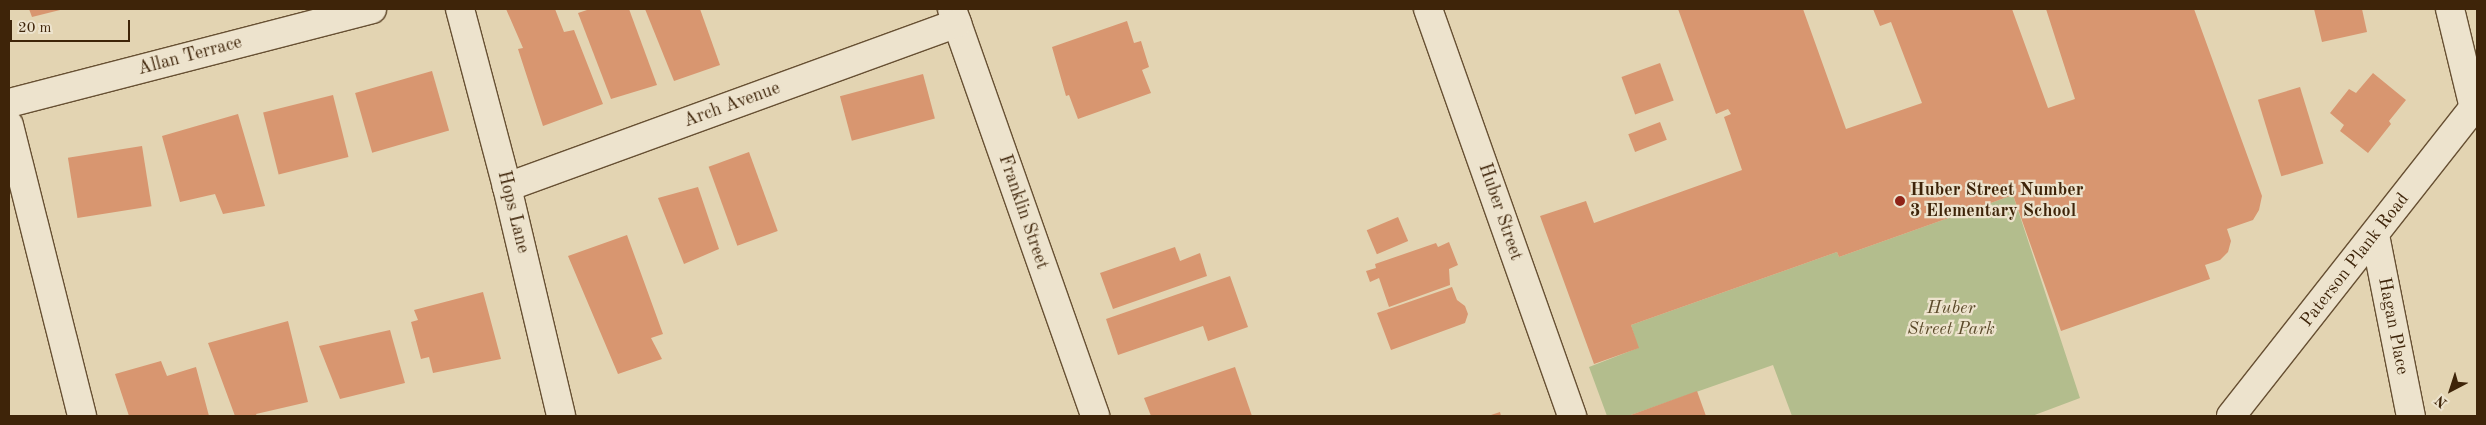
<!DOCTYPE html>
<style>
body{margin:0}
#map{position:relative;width:2486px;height:425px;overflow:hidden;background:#e3d4b2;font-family:"Old Standard TT",serif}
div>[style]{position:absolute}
.green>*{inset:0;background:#b3bd8d}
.building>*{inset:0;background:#d89670;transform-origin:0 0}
.roads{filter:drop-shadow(1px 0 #675033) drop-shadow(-1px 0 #675033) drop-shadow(0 1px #675033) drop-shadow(0 -1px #675033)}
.minor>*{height:28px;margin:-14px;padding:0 14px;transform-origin:14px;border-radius:14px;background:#ede3cd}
.tertiary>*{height:28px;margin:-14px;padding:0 14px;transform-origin:14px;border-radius:14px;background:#ede3cd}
.dots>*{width:14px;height:14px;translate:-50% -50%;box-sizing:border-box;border:2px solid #ede3cd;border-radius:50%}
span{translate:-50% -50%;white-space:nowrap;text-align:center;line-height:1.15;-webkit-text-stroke:4.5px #ede3cd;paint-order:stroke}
.street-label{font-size:18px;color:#3e2409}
.poi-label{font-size:18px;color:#3e2409;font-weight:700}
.left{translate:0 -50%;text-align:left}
.park-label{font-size:18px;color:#5b4a2a;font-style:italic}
.frame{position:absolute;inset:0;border:10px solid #3e2409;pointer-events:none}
.north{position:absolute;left:2426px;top:365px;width:50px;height:50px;-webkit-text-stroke:4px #ede3cd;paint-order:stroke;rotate:220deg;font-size:14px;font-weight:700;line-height:20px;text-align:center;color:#3e2409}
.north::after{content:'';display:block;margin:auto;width:18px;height:22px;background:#3e2409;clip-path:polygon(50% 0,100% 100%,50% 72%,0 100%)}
.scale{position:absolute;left:10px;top:20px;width:120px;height:22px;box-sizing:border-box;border:2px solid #3e2409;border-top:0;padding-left:6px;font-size:15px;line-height:18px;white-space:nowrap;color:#3e2409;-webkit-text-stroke:4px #ede3cd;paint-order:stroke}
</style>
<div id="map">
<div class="green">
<i style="clip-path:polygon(2013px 195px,2080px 398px,2032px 416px,1792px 416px,1773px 365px,1628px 416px,1607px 416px,1589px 367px,1638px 348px,1631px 325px,1837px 252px,1839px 257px)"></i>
</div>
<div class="building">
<i style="clip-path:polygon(29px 9px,64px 9px,32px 17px)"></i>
<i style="clip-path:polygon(506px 9px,555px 9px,564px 32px,574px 30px,603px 104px,543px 126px,518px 49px,523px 48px)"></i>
<i style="clip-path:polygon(590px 9px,629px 9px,657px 85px,611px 99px,578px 13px)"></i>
<i style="clip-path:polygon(645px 9px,700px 9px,720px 65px,674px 81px)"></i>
<i style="clip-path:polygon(1678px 9px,1803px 9px,1846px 129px,1922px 103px,1891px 22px,1880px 26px,1873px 9px,2012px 9px,2048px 108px,2075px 99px,2046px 9px,2194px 9px,2262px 196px,2259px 210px,2253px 220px,2227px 229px,2231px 241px,2228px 252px,2220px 260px,2205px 265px,2210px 279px,2061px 331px,2013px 195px,1839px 257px,1837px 252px,1631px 325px,1639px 348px,1594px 364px,1540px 216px,1586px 201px,1594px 223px,1742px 170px,1724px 117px,1731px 114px,1728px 109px,1716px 114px)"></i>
<i style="clip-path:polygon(2314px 9px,2362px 9px,2367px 32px,2322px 42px)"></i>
<i style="clip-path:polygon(1127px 21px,1134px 43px,1141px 41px,1149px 67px,1142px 70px,1151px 93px,1078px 119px,1069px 95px,1066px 96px,1052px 47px)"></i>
<i style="left:1660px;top:63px;width:40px;height:41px;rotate:70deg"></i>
<i style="left:432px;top:71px;width:62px;height:80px;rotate:74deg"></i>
<i style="clip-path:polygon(2373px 73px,2406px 100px,2389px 121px,2391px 124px,2368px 153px,2340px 131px,2344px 125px,2330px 113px,2349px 89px,2356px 93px)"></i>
<i style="left:923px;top:74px;width:46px;height:86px;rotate:75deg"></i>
<i style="left:2300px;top:87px;width:80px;height:44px;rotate:73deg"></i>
<i style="left:333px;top:95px;width:64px;height:72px;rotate:76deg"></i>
<i style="clip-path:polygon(238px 114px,265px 206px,223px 214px,215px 194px,180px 202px,162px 136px)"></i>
<i style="left:1660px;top:122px;width:19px;height:34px;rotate:69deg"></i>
<i style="left:142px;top:146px;width:61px;height:75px;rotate:81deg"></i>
<i style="left:749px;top:152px;width:84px;height:43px;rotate:70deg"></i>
<i style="clip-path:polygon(698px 187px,719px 249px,684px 264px,658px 198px)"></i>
<i style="left:1398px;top:217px;width:26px;height:34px;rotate:67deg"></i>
<i style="clip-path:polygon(627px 235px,663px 334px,651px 338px,662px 359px,618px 374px,568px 256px)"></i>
<i style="clip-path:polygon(1449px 242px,1458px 265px,1449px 269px,1450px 285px,1389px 307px,1379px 278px,1370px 282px,1366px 271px,1376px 268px,1375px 264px,1436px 243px,1438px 247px)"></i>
<i style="clip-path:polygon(1175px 247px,1180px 261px,1200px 253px,1207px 276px,1113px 309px,1100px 273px)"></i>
<i style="clip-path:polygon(1230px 276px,1248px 327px,1208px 341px,1203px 326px,1118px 355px,1106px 319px)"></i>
<i style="clip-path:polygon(1452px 287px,1457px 300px,1465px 306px,1468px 314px,1465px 323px,1391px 350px,1377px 313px)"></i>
<i style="clip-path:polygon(483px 292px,501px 359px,433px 373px,429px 357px,421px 359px,411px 322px,418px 320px,414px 310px)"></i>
<i style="clip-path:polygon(288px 321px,308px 402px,256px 414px,257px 416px,235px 416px,208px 343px)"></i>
<i style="clip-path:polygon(390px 330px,405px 383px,340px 399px,319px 346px)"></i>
<i style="clip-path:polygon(161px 361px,167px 376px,196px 367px,209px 416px,129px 416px,115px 374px)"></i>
<i style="clip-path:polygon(1235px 367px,1252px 416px,1151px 416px,1144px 398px)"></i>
<i style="clip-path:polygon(1697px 391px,1706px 416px,1628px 416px)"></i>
<i style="clip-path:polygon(1500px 412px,1501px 416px,1488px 416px)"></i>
</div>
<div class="roads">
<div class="minor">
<i style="left:460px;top:9px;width:184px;rotate:75.2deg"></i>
<i style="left:507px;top:187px;width:235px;rotate:76.7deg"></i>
<i style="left:952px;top:9px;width:431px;rotate:70.6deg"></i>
<i style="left:1428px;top:9px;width:432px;rotate:70.5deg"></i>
<i style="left:2450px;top:9px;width:102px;rotate:76.4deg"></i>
<i style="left:9px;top:103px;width:375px;rotate:-14.5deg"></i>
<i style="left:9px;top:125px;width:300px;rotate:75.9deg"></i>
<i style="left:507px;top:187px;width:479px;rotate:-20deg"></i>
<i style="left:2375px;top:235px;width:185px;rotate:78.8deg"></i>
</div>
<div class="tertiary">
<i style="left:2231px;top:416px;width:398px;rotate:-51.8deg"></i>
</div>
</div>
<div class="dots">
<i style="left:1900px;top:201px;background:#8f2418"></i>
</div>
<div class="street-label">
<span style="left:190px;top:56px;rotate:-15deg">Allan Terrace</span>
<span style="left:732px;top:105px;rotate:-20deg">Arch Avenue</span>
<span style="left:513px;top:212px;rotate:76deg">Hops Lane</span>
<span style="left:1023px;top:212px;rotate:71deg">Franklin Street</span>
<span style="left:1500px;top:212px;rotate:71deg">Huber Street</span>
<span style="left:2355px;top:260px;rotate:-52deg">Paterson Plank Road</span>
<span style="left:2393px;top:326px;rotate:79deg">Hagan Place</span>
</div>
<div class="poi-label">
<span class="left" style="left:1910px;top:201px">Huber Street Number<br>3 Elementary School</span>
</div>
<div class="park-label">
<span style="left:1951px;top:319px">Huber<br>Street Park</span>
</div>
<div class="frame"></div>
<div class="north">N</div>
<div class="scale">20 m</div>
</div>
